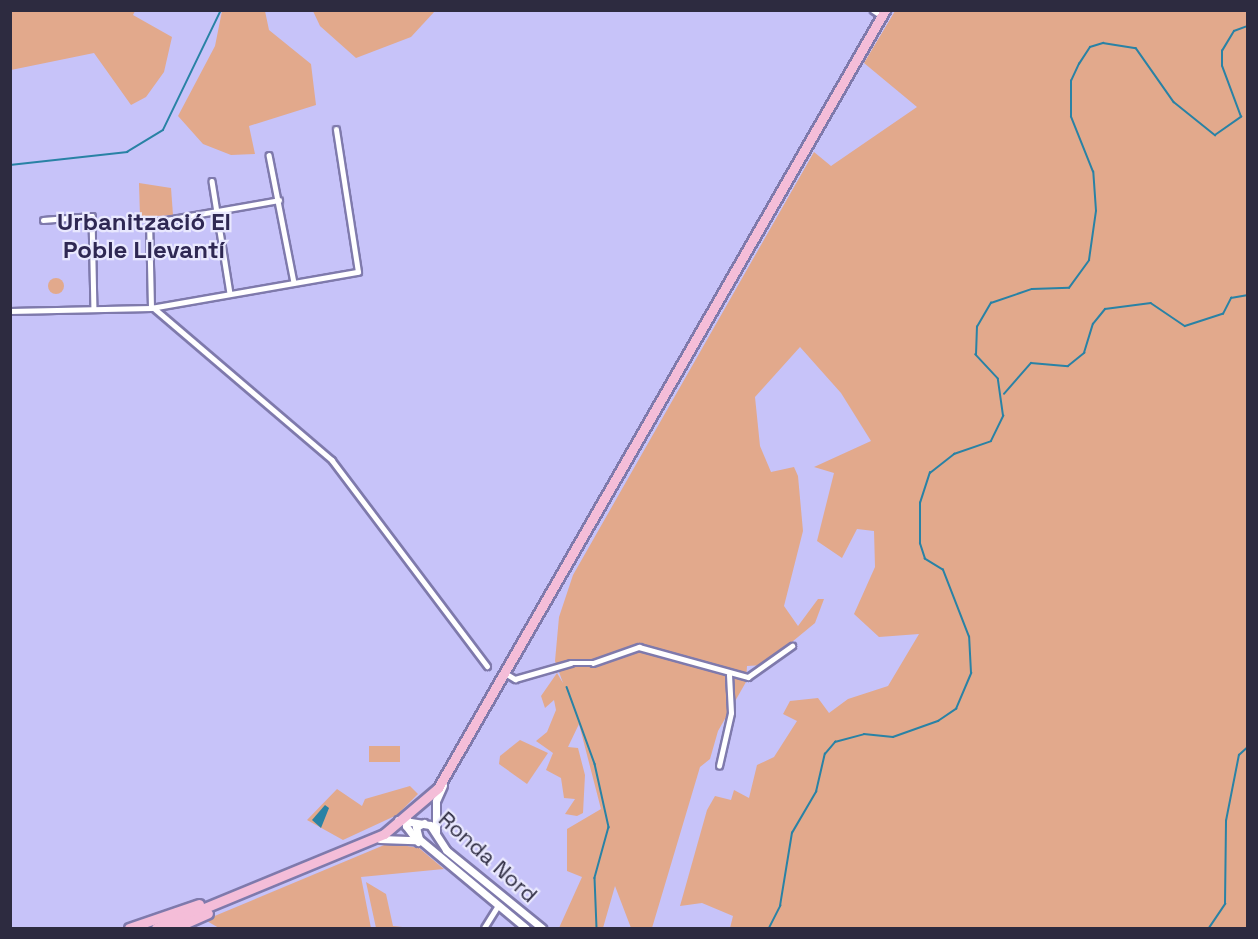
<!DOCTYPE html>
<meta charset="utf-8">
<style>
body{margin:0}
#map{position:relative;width:1258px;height:939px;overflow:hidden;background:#c7c3f9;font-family:"Space Grotesk",sans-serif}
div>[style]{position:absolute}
.green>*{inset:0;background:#e2a98c;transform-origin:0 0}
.round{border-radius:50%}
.water>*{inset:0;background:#2982a5}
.stream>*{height:1.5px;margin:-0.75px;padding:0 0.75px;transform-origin:0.75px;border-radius:0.75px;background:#2982a5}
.roads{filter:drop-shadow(2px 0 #7f7aac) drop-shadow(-2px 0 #7f7aac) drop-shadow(0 2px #7f7aac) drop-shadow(0 -2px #7f7aac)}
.street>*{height:4.5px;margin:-2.25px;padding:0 2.25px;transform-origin:2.25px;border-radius:2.25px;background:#fff}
.secondary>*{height:7px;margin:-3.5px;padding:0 3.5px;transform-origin:3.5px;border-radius:3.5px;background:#fff}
.highway>*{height:9px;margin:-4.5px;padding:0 4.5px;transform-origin:4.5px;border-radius:4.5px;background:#f4bdd8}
span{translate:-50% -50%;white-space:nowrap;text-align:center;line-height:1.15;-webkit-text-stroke:4.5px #e9e8fe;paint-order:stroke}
.street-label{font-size:22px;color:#2d2b40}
.neighbourhood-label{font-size:24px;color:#2f2853;font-weight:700}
.frame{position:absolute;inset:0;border:12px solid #2d2b40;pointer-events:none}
</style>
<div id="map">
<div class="green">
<i style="clip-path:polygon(11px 10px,135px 11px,133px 15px,172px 37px,164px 72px,146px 97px,131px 105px,94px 53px,11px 70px)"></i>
<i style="clip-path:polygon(222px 11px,265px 11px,269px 30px,311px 64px,316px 105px,249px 126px,255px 154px,231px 155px,203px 144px,178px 116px,215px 46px)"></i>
<i style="clip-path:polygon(313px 11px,435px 11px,411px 37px,356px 58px,320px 26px)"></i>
<i style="clip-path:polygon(895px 11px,1247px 11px,1247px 928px,730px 928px,733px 916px,702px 903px,680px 906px,707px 810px,715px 796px,731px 800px,734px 790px,749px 798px,757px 765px,774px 757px,797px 721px,783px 714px,790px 701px,818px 698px,829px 713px,848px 699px,888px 686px,919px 634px,879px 637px,854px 614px,875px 567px,874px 531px,857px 529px,842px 558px,817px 541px,834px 473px,814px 467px,871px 441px,841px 393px,800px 347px,755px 397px,760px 446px,771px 472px,794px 467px,798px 476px,803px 531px,784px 606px,798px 626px,818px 599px,824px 599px,815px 623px,764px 665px,747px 666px,746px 682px,718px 731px,710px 759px,700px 767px,652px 928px,631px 928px,615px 886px,603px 928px,559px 928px,582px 877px,567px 871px,567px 829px,601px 809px,579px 724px,568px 747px,578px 748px,585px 775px,583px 813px,577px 816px,565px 814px,575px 799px,564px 798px,561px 778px,546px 770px,553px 753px,536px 741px,547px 732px,556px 710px,554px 700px,545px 708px,541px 696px,557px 673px,563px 683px,555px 661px,559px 617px,573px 575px,814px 152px,831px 166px,917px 107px,864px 63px)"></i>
<i style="clip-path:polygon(139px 183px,171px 188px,173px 215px,140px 217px)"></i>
<i class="round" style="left:48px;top:278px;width:16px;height:16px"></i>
<i style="clip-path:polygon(520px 740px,548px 753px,527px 784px,499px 764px,500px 756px)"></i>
<i style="left:369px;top:746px;width:31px;height:16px"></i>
<i style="clip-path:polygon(410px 786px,418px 794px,397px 815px,343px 840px,307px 820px,337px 789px,362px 806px,365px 799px)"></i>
<i style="clip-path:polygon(389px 843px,419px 848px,444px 869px,361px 877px,371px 928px,219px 928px,205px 920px)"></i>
<i style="clip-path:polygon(366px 882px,386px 894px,393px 926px,412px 928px,376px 928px)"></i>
</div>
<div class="water">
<i style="clip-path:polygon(325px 805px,329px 808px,321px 828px,312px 820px)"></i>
</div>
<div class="stream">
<i style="left:10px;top:165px;width:118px;rotate:-6.3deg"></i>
<i style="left:127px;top:152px;width:42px;rotate:-31.4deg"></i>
<i style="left:163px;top:130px;width:133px;rotate:-64.2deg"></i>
<i style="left:1004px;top:394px;width:41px;rotate:-48.9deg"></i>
<i style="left:1031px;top:363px;width:37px;rotate:5deg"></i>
<i style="left:1068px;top:366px;width:21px;rotate:-39deg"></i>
<i style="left:1084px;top:353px;width:30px;rotate:-73deg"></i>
<i style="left:1093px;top:324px;width:19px;rotate:-51deg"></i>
<i style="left:1105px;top:309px;width:46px;rotate:-7.4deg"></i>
<i style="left:1151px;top:303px;width:41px;rotate:34.1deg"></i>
<i style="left:1185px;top:326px;width:40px;rotate:-18deg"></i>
<i style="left:1223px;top:314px;width:18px;rotate:-63deg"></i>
<i style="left:1231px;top:298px;width:17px;rotate:-10deg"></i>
<i style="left:567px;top:687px;width:82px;rotate:70deg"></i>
<i style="left:595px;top:764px;width:65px;rotate:77.5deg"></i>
<i style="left:609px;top:827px;width:53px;rotate:105.4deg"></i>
<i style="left:595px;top:878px;width:50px;rotate:87.7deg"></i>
<i style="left:769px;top:928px;width:25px;rotate:-63deg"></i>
<i style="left:780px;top:906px;width:74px;rotate:-80.7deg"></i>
<i style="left:792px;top:833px;width:48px;rotate:-59.7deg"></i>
<i style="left:816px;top:792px;width:39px;rotate:-77deg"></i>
<i style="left:825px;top:754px;width:16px;rotate:-50deg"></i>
<i style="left:835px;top:742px;width:30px;rotate:-15deg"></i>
<i style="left:864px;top:734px;width:29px;rotate:6deg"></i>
<i style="left:893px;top:737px;width:48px;rotate:-19.6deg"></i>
<i style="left:938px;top:721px;width:22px;rotate:-34deg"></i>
<i style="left:956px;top:709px;width:39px;rotate:-67deg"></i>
<i style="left:971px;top:673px;width:36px;rotate:-93deg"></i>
<i style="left:969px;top:637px;width:72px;rotate:-111.2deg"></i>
<i style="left:943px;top:570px;width:21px;rotate:-149deg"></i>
<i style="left:925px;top:559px;width:16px;rotate:-108deg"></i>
<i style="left:920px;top:544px;width:41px;rotate:-90deg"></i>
<i style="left:920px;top:503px;width:32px;rotate:-72deg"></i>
<i style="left:930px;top:473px;width:31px;rotate:-38deg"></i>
<i style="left:954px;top:454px;width:39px;rotate:-19deg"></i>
<i style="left:991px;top:441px;width:28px;rotate:-64deg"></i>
<i style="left:1003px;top:416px;width:37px;rotate:-98deg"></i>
<i style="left:998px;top:379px;width:33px;rotate:-133deg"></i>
<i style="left:976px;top:355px;width:28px;rotate:-88deg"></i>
<i style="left:977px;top:327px;width:28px;rotate:-60deg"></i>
<i style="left:991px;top:303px;width:43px;rotate:-18.9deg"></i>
<i style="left:1032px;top:289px;width:37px;rotate:-2deg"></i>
<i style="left:1069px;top:288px;width:34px;rotate:-54deg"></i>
<i style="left:1089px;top:260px;width:49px;rotate:-81.9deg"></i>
<i style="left:1096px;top:211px;width:39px;rotate:-94deg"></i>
<i style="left:1093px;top:172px;width:59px;rotate:-111.8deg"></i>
<i style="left:1071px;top:117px;width:36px;rotate:-90deg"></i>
<i style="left:1071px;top:81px;width:19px;rotate:-65deg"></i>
<i style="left:1079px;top:64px;width:20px;rotate:-57deg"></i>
<i style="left:1090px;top:47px;width:14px;rotate:-17deg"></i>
<i style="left:1103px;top:43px;width:33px;rotate:9deg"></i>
<i style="left:1136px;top:48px;width:66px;rotate:54.9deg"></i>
<i style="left:1174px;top:102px;width:53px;rotate:38.8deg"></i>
<i style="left:1215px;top:135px;width:32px;rotate:-35deg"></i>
<i style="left:1241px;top:117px;width:54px;rotate:-110.4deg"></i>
<i style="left:1222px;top:66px;width:15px;rotate:-90deg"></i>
<i style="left:1222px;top:51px;width:23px;rotate:-59deg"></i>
<i style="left:1234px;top:31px;width:15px;rotate:-20deg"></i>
<i style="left:1209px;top:928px;width:29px;rotate:-56deg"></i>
<i style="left:1225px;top:904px;width:83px;rotate:-89.3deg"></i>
<i style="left:1226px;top:821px;width:67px;rotate:-78.9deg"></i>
<i style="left:1239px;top:755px;width:12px;rotate:-42deg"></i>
</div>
<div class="roads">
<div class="street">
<i style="left:873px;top:10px;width:11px;rotate:34deg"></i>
<i style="left:269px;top:155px;width:130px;rotate:78.9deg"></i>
<i style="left:212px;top:181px;width:114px;rotate:80.9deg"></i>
<i style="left:43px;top:220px;width:49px;rotate:-4.7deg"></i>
<i style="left:92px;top:216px;width:93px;rotate:88.8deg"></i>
<i style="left:151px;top:308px;width:85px;rotate:-91.3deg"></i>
<i style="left:149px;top:223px;width:132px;rotate:-10deg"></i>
<i style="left:154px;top:308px;width:234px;rotate:40.5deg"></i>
<i style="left:332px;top:460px;width:258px;rotate:53deg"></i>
<i style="left:10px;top:311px;width:141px;rotate:-1.2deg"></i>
<i style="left:151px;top:308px;width:210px;rotate:-9.9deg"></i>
<i style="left:358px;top:272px;width:144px;rotate:-98.8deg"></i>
<i style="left:505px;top:673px;width:12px;rotate:31deg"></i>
<i style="left:515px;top:679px;width:58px;rotate:-15.9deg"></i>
<i style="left:571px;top:663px;width:22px"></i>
<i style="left:593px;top:663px;width:49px;rotate:-19.2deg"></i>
<i style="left:639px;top:647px;width:113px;rotate:15.4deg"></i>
<i style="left:748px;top:677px;width:54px;rotate:-35.2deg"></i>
<i style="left:719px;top:766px;width:54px;rotate:-77.2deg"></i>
<i style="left:731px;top:713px;width:38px;rotate:-93deg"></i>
<i style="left:484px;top:928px;width:26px;rotate:-58deg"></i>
</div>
<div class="secondary">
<i style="left:407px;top:816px;width:10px;rotate:96deg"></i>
<i style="left:406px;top:826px;width:20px;rotate:53deg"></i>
<i style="left:398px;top:820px;width:32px;rotate:9deg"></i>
<i style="left:430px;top:825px;width:30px;rotate:57deg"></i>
<i style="left:446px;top:850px;width:124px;rotate:39.1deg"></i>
<i style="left:424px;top:823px;width:9px;rotate:153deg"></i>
<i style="left:416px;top:827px;width:12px;rotate:76deg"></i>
<i style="left:419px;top:839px;width:139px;rotate:39.8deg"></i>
<i style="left:436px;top:832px;width:31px;rotate:-90deg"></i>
<i style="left:436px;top:801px;width:17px;rotate:-66deg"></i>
<i style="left:380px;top:839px;width:35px;rotate:2deg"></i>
</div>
<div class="highway">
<i style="left:129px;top:928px;width:74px;rotate:-18.9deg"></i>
<i style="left:156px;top:928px;width:247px;rotate:-22.4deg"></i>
<i style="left:384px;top:834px;width:71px;rotate:-40.4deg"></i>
<i style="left:438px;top:788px;width:897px;rotate:-60.12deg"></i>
<i style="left:175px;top:928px;width:36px;rotate:-24deg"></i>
</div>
</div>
<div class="street-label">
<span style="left:488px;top:857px;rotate:42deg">Ronda Nord</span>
</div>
<div class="neighbourhood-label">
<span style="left:144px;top:236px">Urbanització El<br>Poble Llevantí</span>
</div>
<div class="frame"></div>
</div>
